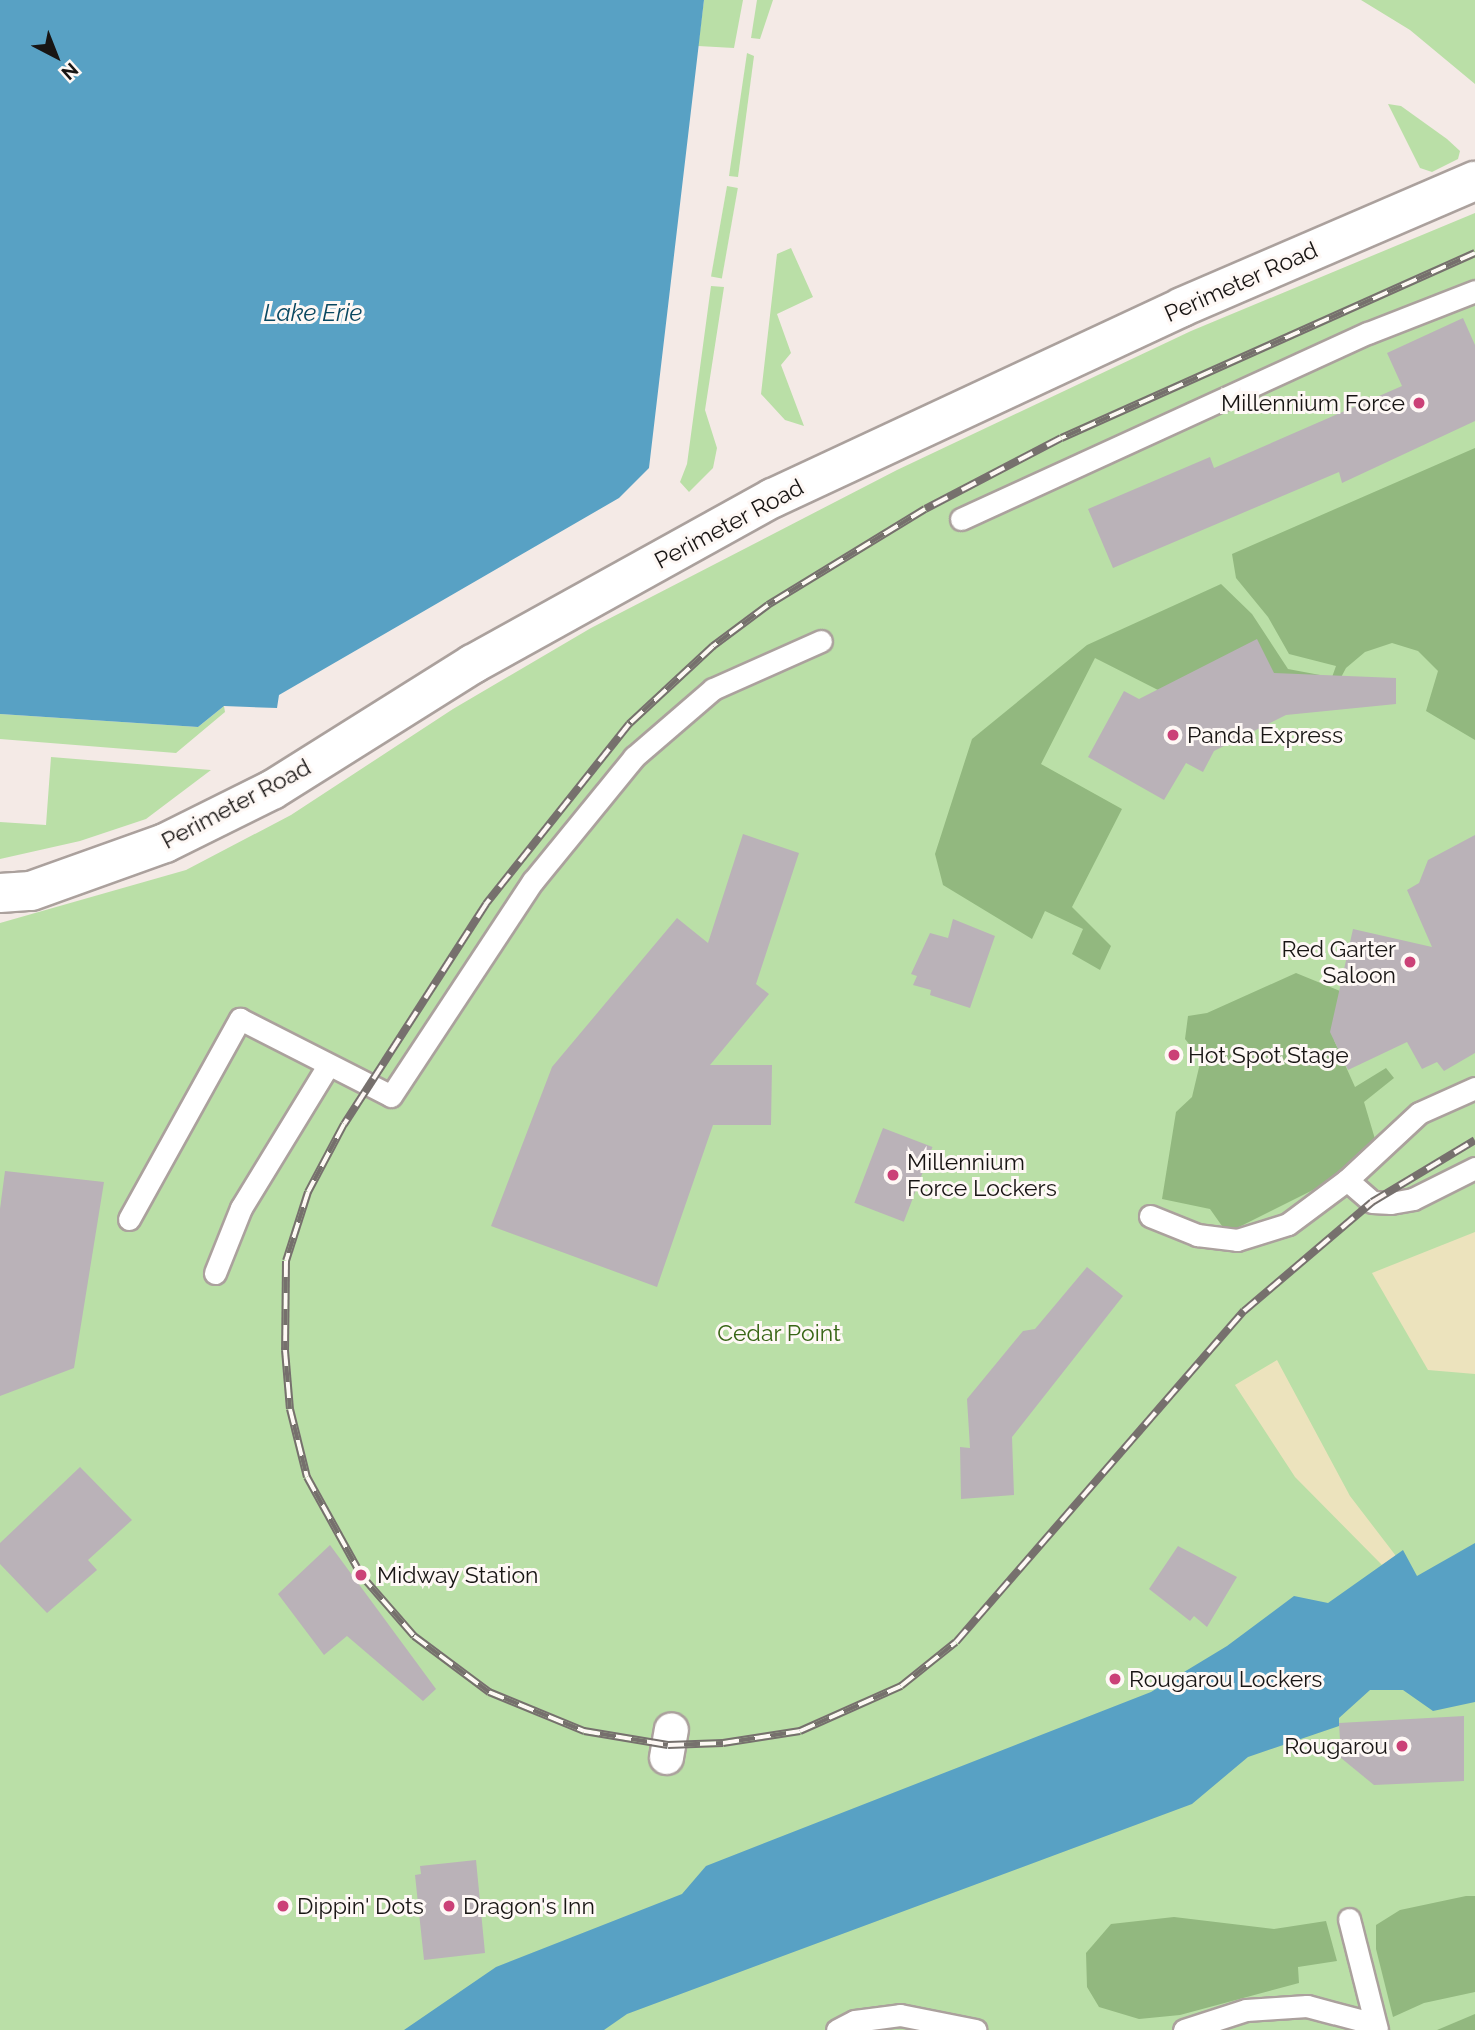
<!DOCTYPE html>
<style>
body{margin:0}
#map{position:relative;width:1475px;height:2030px;overflow:hidden;background:#f4eae6;font-family:Raleway,sans-serif}
div>[style]{position:absolute}
.green>*{inset:0;background:#badfa7;transform-origin:0 0}
.forest>*{inset:0;background:#92b87f}
.sand>*{inset:0;background:#ece3bd}
.water>*{inset:0;background:#58a1c4}
.building>*{inset:0;background:#bab2b8;transform-origin:0 0}
.roads{filter:drop-shadow(2px 0 #aba19d) drop-shadow(-2px 0 #aba19d) drop-shadow(0 2px #aba19d) drop-shadow(0 -2px #aba19d)}
.service>*{height:21px;margin:-10.5px;padding:0 10.5px;transform-origin:10.5px;border-radius:10.5px;background:#fff}
.pedestrian>*{height:33px;margin:-16.5px;padding:0 16.5px;transform-origin:16.5px;border-radius:16.5px;background:#fff}
.minor>*{height:38px;margin:-19px;padding:0 19px;transform-origin:19px;border-radius:19px;background:#fff}
.rail>*{height:8px;margin-top:-4px;transform-origin:0;background:repeating-linear-gradient(90deg,#fef8f5 0 16px,#76706d 0 32px);box-sizing:border-box;border-block:2px solid #76706d}
.dots>*{width:19px;height:19px;translate:-50% -50%;box-sizing:border-box;border:4px solid #fef8f5;border-radius:50%}
span{translate:-50% -50%;white-space:nowrap;text-align:center;line-height:1.15;-webkit-text-stroke:6px #fef8f5;paint-order:stroke}
.street-label{font-size:23px;color:#181514}
.poi-label{font-size:23px;color:#181514}
.right{translate:-100% -50%;text-align:right}
.left{translate:0 -50%;text-align:left}
.park-label{font-size:23px;color:#376515}
.water-label{font-size:24px;color:#094760;font-style:italic}
.north{position:absolute;left:21px;top:21px;width:70px;height:70px;-webkit-text-stroke:5px #fef8f5;paint-order:stroke;rotate:138deg;font-size:19px;font-weight:700;line-height:28px;text-align:center;color:#181514}
.north::after{content:'';display:block;margin:auto;width:24px;height:32px;background:#181514;clip-path:polygon(50% 0,100% 100%,50% 72%,0 100%)}
</style>
<div id="map">
<div class="green">
<i style="clip-path:polygon(704px 0,743px 0,734px 48px,698px 46px)"></i>
<i style="clip-path:polygon(757px 0,773px 0,760px 39px,751px 38px)"></i>
<i style="clip-path:polygon(1361px 0,1475px 0,1475px 84px,1410px 30px)"></i>
<i style="clip-path:polygon(747px 53px,754px 56px,738px 177px,729px 176px)"></i>
<i style="clip-path:polygon(1388px 104px,1401px 106px,1447px 139px,1460px 151px,1458px 159px,1432px 172px,1420px 168px)"></i>
<i style="left:727px;top:186px;width:11px;height:92px;rotate:10deg"></i>
<i style="clip-path:polygon(1475px 213px,1475px 2030px,0 2030px,0 923px,186px 870px,291px 815px,453px 709px,591px 628px,897px 470px,1191px 331px)"></i>
<i style="clip-path:polygon(791px 248px,813px 297px,777px 314px,791px 353px,781px 365px,804px 426px,785px 420px,761px 394px,777px 254px)"></i>
<i style="clip-path:polygon(711px 286px,724px 287px,705px 410px,717px 448px,713px 468px,689px 492px,680px 482px,687px 464px)"></i>
<i style="clip-path:polygon(224px 706px,225px 712px,176px 753px,0 739px,0 714px,198px 727px)"></i>
<i style="clip-path:polygon(51px 757px,211px 770px,146px 819px,80px 841px,0 859px,0 822px,46px 825px)"></i>
</div>
<div class="forest">
<i style="clip-path:polygon(1475px 448px,1475px 740px,1426px 711px,1438px 671px,1418px 651px,1392px 643px,1365px 652px,1346px 668px,1338px 683px,1331px 680px,1336px 666px,1289px 654px,1268px 617px,1236px 578px,1232px 554px)"></i>
<i style="clip-path:polygon(1221px 584px,1252px 614px,1288px 669px,1320px 675px,1158px 690px,1095px 658px,1041px 764px,1122px 809px,1072px 907px,1111px 946px,1100px 970px,1072px 954px,1083px 929px,1045px 911px,1032px 939px,943px 885px,935px 854px,972px 739px,1087px 645px)"></i>
<i style="clip-path:polygon(1296px 973px,1340px 991px,1334px 1040px,1355px 1087px,1386px 1068px,1394px 1078px,1364px 1102px,1375px 1139px,1323px 1185px,1227px 1233px,1210px 1209px,1162px 1199px,1176px 1112px,1192px 1097px,1201px 1059px,1185px 1039px,1188px 1016px,1207px 1013px)"></i>
<i style="clip-path:polygon(1466px 1896px,1475px 1896px,1475px 1992px,1424px 2003px,1393px 2017px,1376px 1949px,1376px 1925px,1400px 1910px)"></i>
<i style="clip-path:polygon(1174px 1917px,1274px 1929px,1326px 1921px,1337px 1961px,1298px 1967px,1299px 1983px,1180px 2015px,1139px 2019px,1099px 2007px,1087px 1987px,1086px 1953px,1111px 1924px)"></i>
<i style="clip-path:polygon(1475px 2014px,1475px 2030px,1437px 2030px)"></i>
</div>
<div class="sand">
<i style="clip-path:polygon(1475px 1232px,1475px 1374px,1428px 1370px,1372px 1273px)"></i>
<i style="clip-path:polygon(1277px 1360px,1350px 1496px,1396px 1556px,1382px 1565px,1295px 1477px,1235px 1385px)"></i>
</div>
<div class="water">
<i style="clip-path:polygon(0 0,704px 0,649px 468px,619px 498px,279px 695px,277px 708px,224px 706px,198px 727px,0 714px)"></i>
<i style="clip-path:polygon(1475px 1543px,1475px 1702px,1433px 1711px,1403px 1690px,1370px 1690px,1339px 1718px,1339px 1726px,1248px 1757px,1192px 1804px,627px 2014px,604px 2030px,404px 2030px,496px 1967px,682px 1894px,706px 1866px,1151px 1692px,1227px 1646px,1294px 1596px,1328px 1603px,1403px 1550px,1417px 1576px)"></i>
</div>
<div class="building">
<i style="clip-path:polygon(1463px 318px,1475px 345px,1475px 421px,1342px 483px,1339px 472px,1113px 568px,1088px 509px,1210px 457px,1214px 468px,1402px 386px,1387px 353px)"></i>
<i style="clip-path:polygon(1257px 639px,1274px 673px,1396px 678px,1396px 704px,1286px 715px,1214px 751px,1203px 772px,1186px 763px,1164px 800px,1088px 757px,1124px 691px,1139px 699px)"></i>
<i style="clip-path:polygon(743px 834px,799px 853px,756px 984px,769px 994px,710px 1065px,772px 1065px,771px 1125px,713px 1125px,657px 1287px,491px 1226px,552px 1067px,677px 918px,708px 943px)"></i>
<i style="clip-path:polygon(1475px 835px,1475px 1053px,1444px 1071px,1437px 1062px,1422px 1069px,1407px 1042px,1348px 1070px,1330px 1032px,1353px 929px,1432px 947px,1407px 890px,1419px 883px,1428px 860px)"></i>
<i style="clip-path:polygon(953px 919px,995px 936px,970px 1008px,930px 995px,931px 990px,913px 985px,917px 976px,911px 974px,930px 933px,948px 938px)"></i>
<i style="left:883px;top:1128px;width:53px;height:80px;rotate:21deg"></i>
<i style="clip-path:polygon(5px 1171px,104px 1182px,74px 1368px,0 1396px,0 1209px)"></i>
<i style="clip-path:polygon(1087px 1267px,1123px 1296px,1012px 1437px,1014px 1495px,961px 1499px,960px 1447px,970px 1448px,967px 1399px,1023px 1331px,1035px 1329px)"></i>
<i style="clip-path:polygon(80px 1467px,132px 1520px,88px 1560px,97px 1570px,47px 1613px,0 1564px,0 1543px)"></i>
<i style="clip-path:polygon(330px 1545px,436px 1689px,423px 1701px,347px 1636px,324px 1655px,278px 1594px)"></i>
<i style="clip-path:polygon(1178px 1546px,1237px 1577px,1207px 1627px,1194px 1616px,1190px 1621px,1149px 1589px)"></i>
<i style="clip-path:polygon(1464px 1716px,1464px 1781px,1374px 1785px,1341px 1758px,1339px 1723px)"></i>
<i style="clip-path:polygon(476px 1860px,485px 1953px,424px 1960px,415px 1875px,421px 1874px,420px 1866px)"></i>
</div>
<div class="roads">
<div class="service">
<i style="left:961px;top:519px;width:447px;rotate:-24.6deg"></i>
<i style="left:1368px;top:333px;width:115px;rotate:-21.4deg"></i>
<i style="left:1347px;top:1180px;width:33px;rotate:41deg"></i>
<i style="left:1372px;top:1202px;width:19px;rotate:3deg"></i>
<i style="left:1391px;top:1203px;width:22px;rotate:-10deg"></i>
<i style="left:1413px;top:1199px;width:69px;rotate:-26.6deg"></i>
<i style="left:1150px;top:1216px;width:51px;rotate:22deg"></i>
<i style="left:1197px;top:1235px;width:40px;rotate:7.1deg"></i>
<i style="left:1237px;top:1240px;width:53px;rotate:-17.4deg"></i>
<i style="left:1288px;top:1224px;width:74px;rotate:-36.7deg"></i>
<i style="left:1347px;top:1180px;width:98px;rotate:-42.9deg"></i>
<i style="left:1419px;top:1113px;width:61px;rotate:-24.1deg"></i>
<i style="left:129px;top:1219px;width:229px;rotate:-61deg"></i>
<i style="left:240px;top:1019px;width:169px;rotate:27deg"></i>
<i style="left:391px;top:1096px;width:258px;rotate:-56.6deg"></i>
<i style="left:533px;top:881px;width:160px;rotate:-50.8deg"></i>
<i style="left:634px;top:757px;width:104px;rotate:-40.7deg"></i>
<i style="left:713px;top:689px;width:118px;rotate:-24deg"></i>
<i style="left:215px;top:1273px;width:70px;rotate:-68.2deg"></i>
<i style="left:241px;top:1208px;width:165px;rotate:-58.6deg"></i>
<i style="left:1349px;top:1919px;width:114px;rotate:75.8deg"></i>
<i style="left:837px;top:2030px;width:20px;rotate:-27deg"></i>
<i style="left:855px;top:2021px;width:45px;rotate:-7.6deg"></i>
<i style="left:900px;top:2015px;width:77px;rotate:11.2deg"></i>
<i style="left:1184px;top:2030px;width:65px;rotate:-17.9deg"></i>
<i style="left:1246px;top:2010px;width:61px;rotate:-3.8deg"></i>
<i style="left:1307px;top:2006px;width:70px;rotate:14.8deg"></i>
</div>
<div class="pedestrian">
<i style="left:666px;top:1757px;width:28px;rotate:-80deg"></i>
</div>
<div class="minor">
<i style="left:0;top:893px;width:31px;rotate:-4deg"></i>
<i style="left:31px;top:891px;width:142px;rotate:-19.7deg"></i>
<i style="left:165px;top:843px;width:119px;rotate:-26.4deg"></i>
<i style="left:272px;top:790px;width:237px;rotate:-32.1deg"></i>
<i style="left:473px;top:664px;width:343px;rotate:-29deg"></i>
<i style="left:773px;top:498px;width:451px;rotate:-25deg"></i>
<i style="left:1182px;top:307px;width:319px;rotate:-23.3deg"></i>
</div>
</div>
<div class="rail">
<i style="left:1475px;top:253px;width:453px;rotate:155.9deg"></i>
<i style="left:1061px;top:438px;width:153px;rotate:152.4deg"></i>
<i style="left:925px;top:509px;width:184px;rotate:148.6deg"></i>
<i style="left:768px;top:605px;width:69px;rotate:143.3deg"></i>
<i style="left:713px;top:646px;width:115px;rotate:137.1deg"></i>
<i style="left:629px;top:724px;width:230px;rotate:128.5deg"></i>
<i style="left:486px;top:904px;width:262px;rotate:122.8deg"></i>
<i style="left:344px;top:1124px;width:77px;rotate:117.9deg"></i>
<i style="left:308px;top:1192px;width:72px;rotate:107.7deg"></i>
<i style="left:286px;top:1261px;width:89px;rotate:90.6deg"></i>
<i style="left:285px;top:1350px;width:59px;rotate:85.2deg"></i>
<i style="left:290px;top:1409px;width:70px;rotate:76deg"></i>
<i style="left:307px;top:1477px;width:112px;rotate:61.1deg"></i>
<i style="left:361px;top:1575px;width:81px;rotate:49deg"></i>
<i style="left:414px;top:1636px;width:94px;rotate:36.7deg"></i>
<i style="left:489px;top:1692px;width:103px;rotate:22.3deg"></i>
<i style="left:584px;top:1731px;width:85px;rotate:9.5deg"></i>
<i style="left:668px;top:1745px;width:55px;rotate:-2.1deg"></i>
<i style="left:723px;top:1743px;width:78px;rotate:-8.9deg"></i>
<i style="left:800px;top:1731px;width:111px;rotate:-24deg"></i>
<i style="left:901px;top:1686px;width:70px;rotate:-38.7deg"></i>
<i style="left:956px;top:1642px;width:439px;rotate:-49deg"></i>
<i style="left:1244px;top:1311px;width:168px;rotate:-40.4deg"></i>
<i style="left:1372px;top:1202px;width:120px;rotate:-31deg"></i>
</div>
<div class="dots">
<i style="left:1419px;top:403px;background:#cb4177"></i>
<i style="left:1173px;top:735px;background:#cb4177"></i>
<i style="left:1410px;top:962px;background:#cb4177"></i>
<i style="left:1174px;top:1055px;background:#cb4177"></i>
<i style="left:893px;top:1175px;background:#cb4177"></i>
<i style="left:361px;top:1575px;background:#cb4177"></i>
<i style="left:1115px;top:1679px;background:#cb4177"></i>
<i style="left:1402px;top:1746px;background:#cb4177"></i>
<i style="left:283px;top:1906px;background:#cb4177"></i>
<i style="left:449px;top:1906px;background:#cb4177"></i>
</div>
<div class="street-label">
<span style="left:1241px;top:282px;rotate:-24deg">Perimeter Road</span>
<span style="left:729px;top:524px;rotate:-28deg">Perimeter Road</span>
<span style="left:236px;top:804px;rotate:-28deg">Perimeter Road</span>
</div>
<div class="poi-label">
<span class="right" style="left:1405px;top:403px">Millennium Force</span>
<span class="left" style="left:1187px;top:735px">Panda Express</span>
<span class="right" style="left:1396px;top:962px">Red Garter<br>Saloon</span>
<span class="left" style="left:1188px;top:1055px">Hot Spot Stage</span>
<span class="left" style="left:907px;top:1175px">Millennium<br>Force Lockers</span>
<span class="left" style="left:377px;top:1575px">Midway Station</span>
<span class="left" style="left:1129px;top:1679px">Rougarou Lockers</span>
<span class="right" style="left:1388px;top:1746px">Rougarou</span>
<span class="left" style="left:297px;top:1906px">Dippin' Dots</span>
<span class="left" style="left:463px;top:1906px">Dragon's Inn</span>
</div>
<div class="park-label">
<span style="left:779px;top:1333px">Cedar Point</span>
</div>
<div class="water-label">
<span style="left:313px;top:313px">Lake Erie</span>
</div>
<div class="north">N</div>
</div>
